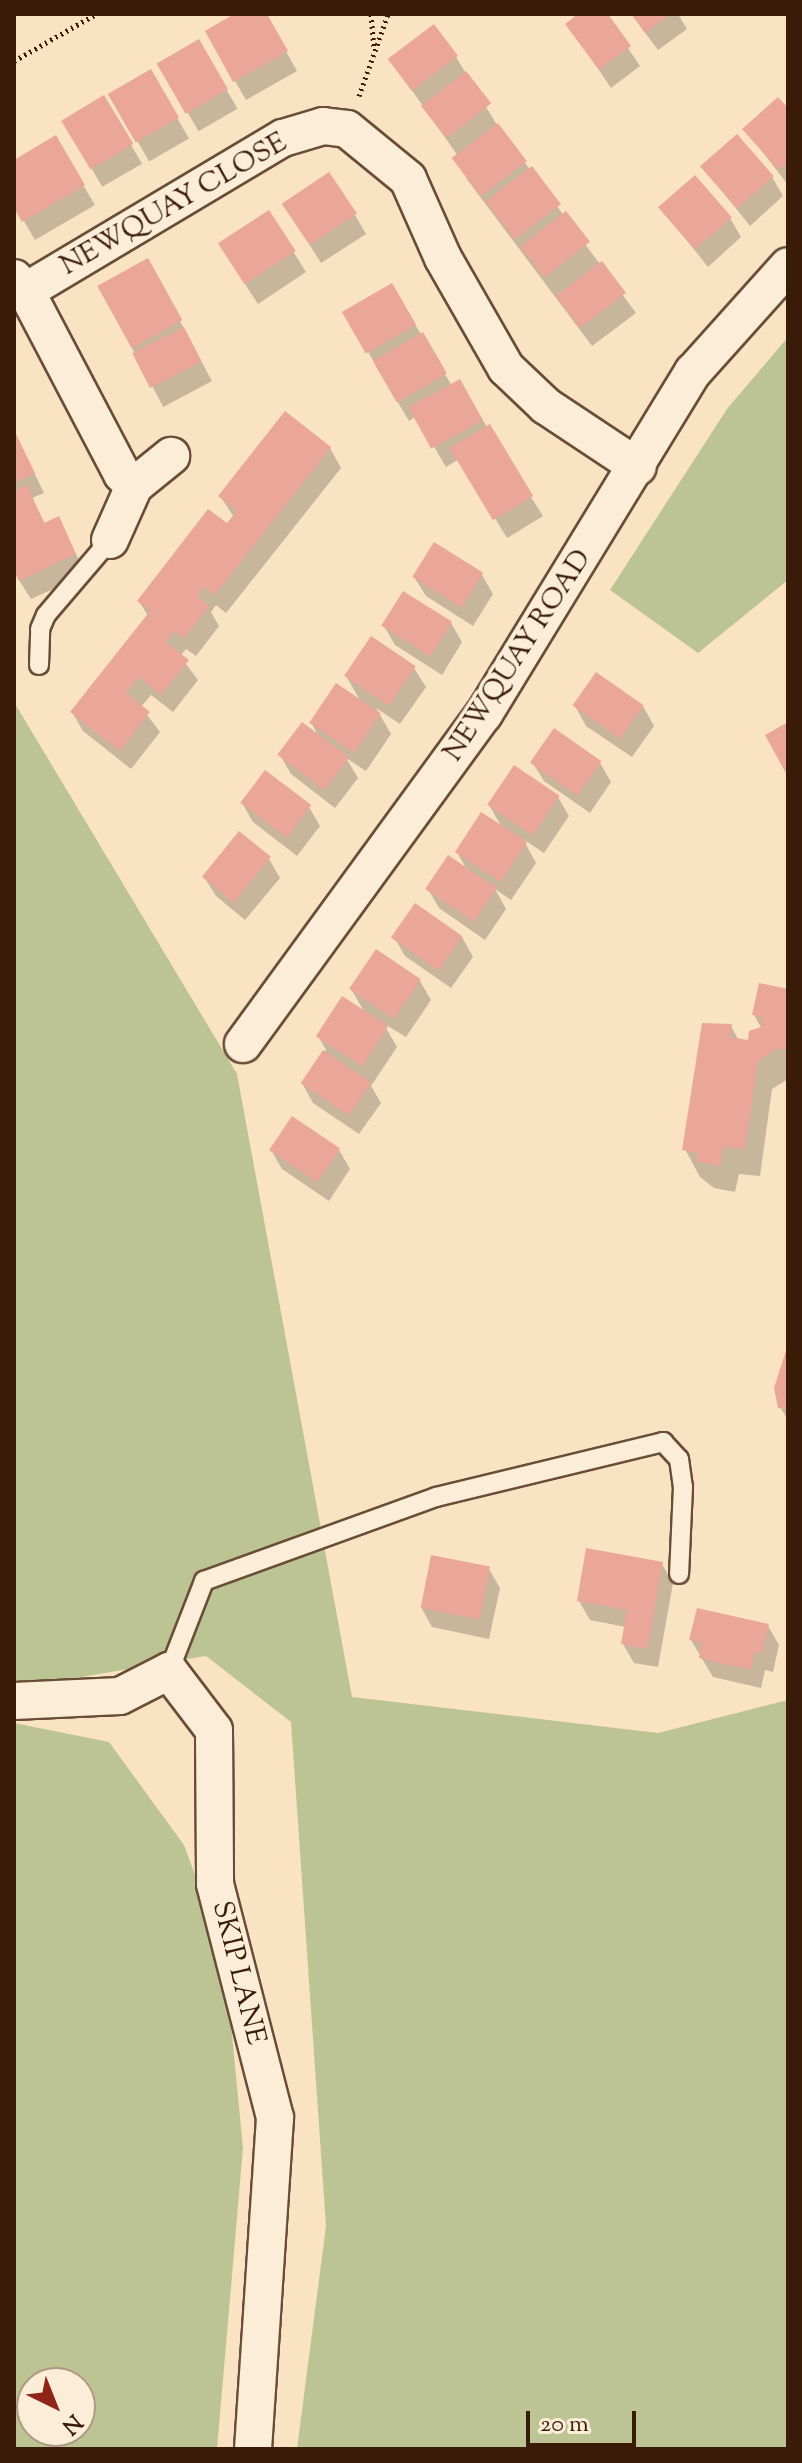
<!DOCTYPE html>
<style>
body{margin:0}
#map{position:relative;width:802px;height:2463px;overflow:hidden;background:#f9e3c3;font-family:"Sorts Mill Goudy",serif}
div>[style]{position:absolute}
.green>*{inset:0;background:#bdc494}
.shadow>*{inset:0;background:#0003;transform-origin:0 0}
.building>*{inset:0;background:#eaa799;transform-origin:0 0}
.path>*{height:5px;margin-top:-2.5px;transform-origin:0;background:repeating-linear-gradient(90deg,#3a1b07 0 2px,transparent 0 6px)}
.roads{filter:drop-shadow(2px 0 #6a4d36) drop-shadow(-2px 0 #6a4d36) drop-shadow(0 2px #6a4d36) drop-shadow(0 -2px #6a4d36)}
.service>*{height:18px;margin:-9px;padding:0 9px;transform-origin:9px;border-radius:9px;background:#fbedd8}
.minor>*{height:36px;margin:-18px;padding:0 18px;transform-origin:18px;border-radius:18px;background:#fbedd8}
span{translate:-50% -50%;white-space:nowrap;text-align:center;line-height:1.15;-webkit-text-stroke:7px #fbedd8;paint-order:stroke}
.street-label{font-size:28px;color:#3a1b07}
.frame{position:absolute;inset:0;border:16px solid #3a1b07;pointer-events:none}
.north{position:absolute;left:16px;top:2367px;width:80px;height:80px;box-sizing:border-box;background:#fbedd8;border:2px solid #ae9984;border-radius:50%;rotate:137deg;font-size:22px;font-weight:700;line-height:32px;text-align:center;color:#3a1b07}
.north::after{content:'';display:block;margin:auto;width:28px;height:36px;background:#8f2418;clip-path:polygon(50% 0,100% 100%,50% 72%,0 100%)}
.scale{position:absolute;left:526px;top:2411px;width:110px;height:36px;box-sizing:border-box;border:4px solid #3a1b07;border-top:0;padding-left:10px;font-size:24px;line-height:28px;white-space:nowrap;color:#3a1b07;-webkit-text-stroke:6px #fbedd8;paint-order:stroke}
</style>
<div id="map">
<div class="green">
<i style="clip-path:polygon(788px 337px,788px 580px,698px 653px,610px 590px,727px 409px)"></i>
<i style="clip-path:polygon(14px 702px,237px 1074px,352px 1697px,658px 1733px,788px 1700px,788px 2449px,297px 2449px,326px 2226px,291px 1722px,206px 1656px,28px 1686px,14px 1678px)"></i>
<i style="clip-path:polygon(evenodd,14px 1723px,109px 1742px,184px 1845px,224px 1953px,243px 2148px,217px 2449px,14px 2449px,14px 1723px,32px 2383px,80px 2383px,80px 2431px,32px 2431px,32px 2383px)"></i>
</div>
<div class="shadow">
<i style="clip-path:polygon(238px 14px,265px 14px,297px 71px,246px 100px,207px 32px)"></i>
<i style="clip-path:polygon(581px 14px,605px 14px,640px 66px,611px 88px,568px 24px)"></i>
<i style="clip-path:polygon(631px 14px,678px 14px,687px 29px,658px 50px)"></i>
<i style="left:199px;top:42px;width:77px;height:45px;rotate:60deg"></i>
<i style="clip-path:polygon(456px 57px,497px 125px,636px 313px,592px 346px,466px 178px,458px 156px,390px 59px)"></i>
<i style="left:150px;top:71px;width:78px;height:46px;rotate:60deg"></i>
<i style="left:104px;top:98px;width:76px;height:46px;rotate:60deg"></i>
<i style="clip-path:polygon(788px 111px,788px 185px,745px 129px)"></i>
<i style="clip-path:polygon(55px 138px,95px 205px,35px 240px,14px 204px,14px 162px)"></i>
<i style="clip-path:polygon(703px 167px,772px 177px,783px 196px,750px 226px)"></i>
<i style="clip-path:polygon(661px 208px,730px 218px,741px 237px,708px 267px)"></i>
<i style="clip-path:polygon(269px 213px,306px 272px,258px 304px,232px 264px)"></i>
<i style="clip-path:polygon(355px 215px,366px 234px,321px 263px,296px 223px)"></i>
<i style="left:148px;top:261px;width:136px;height:55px;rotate:62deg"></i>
<i style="clip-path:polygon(392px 286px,452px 386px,459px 382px,543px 516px,507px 538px,459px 459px,446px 467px,416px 416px,409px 421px,345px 313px)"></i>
<i style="clip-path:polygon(14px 431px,44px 493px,32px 498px,45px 524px,58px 518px,86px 574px,31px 599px,14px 572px)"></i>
<i style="clip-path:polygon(330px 448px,341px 468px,226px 613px,216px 605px,211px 612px,219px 626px,196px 656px,186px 649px,180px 656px,198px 680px,173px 712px,151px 695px,141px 707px,160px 732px,131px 769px,83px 731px,72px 712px,148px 616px,139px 601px,234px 517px,220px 496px)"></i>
<i style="clip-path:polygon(482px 575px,493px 594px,473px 626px,426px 596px,414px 577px)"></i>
<i style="clip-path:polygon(451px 623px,462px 642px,442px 675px,395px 645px,384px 626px)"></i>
<i style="clip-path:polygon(414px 668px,426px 687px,400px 724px,376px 708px,391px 734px,366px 771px,346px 758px,358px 778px,335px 808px,291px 774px,280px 755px,319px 738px,311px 722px,361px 702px,346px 676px)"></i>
<i style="clip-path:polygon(575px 706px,643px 706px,654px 726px,632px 757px,586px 726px)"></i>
<i style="clip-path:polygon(532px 762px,600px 763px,611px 782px,590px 813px,544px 781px)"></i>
<i style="clip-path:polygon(558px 797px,569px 816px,544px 853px,523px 839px,536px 863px,511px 900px,495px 889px,506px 909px,485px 940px,439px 908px,428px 889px,467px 870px,457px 852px,503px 829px,489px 805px)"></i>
<i style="clip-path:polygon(242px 803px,309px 807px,320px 826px,297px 856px,253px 822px)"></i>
<i style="clip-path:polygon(269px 859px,280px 878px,245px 920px,216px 896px,204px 877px)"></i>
<i style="clip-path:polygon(394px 937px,462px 937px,473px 957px,451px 988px,405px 956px)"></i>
<i style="clip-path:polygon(420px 981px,431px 1000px,406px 1037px,383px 1023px,397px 1047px,371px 1086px,381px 1103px,359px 1134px,313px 1103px,302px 1083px,326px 1050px,318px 1036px,365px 1013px,351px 989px)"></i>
<i style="clip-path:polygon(788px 991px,788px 1079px,772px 1089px,760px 1176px,739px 1174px,735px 1192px,714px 1188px,700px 1177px,685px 1149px,731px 1026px,739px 1041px,749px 1043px,762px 1029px,754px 1015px)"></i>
<i style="clip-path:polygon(293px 1118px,339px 1150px,350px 1169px,329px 1201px,282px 1169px,271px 1150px)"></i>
<i style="clip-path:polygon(788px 1348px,788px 1420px,780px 1407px)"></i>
<i style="clip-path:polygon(662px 1564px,673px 1583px,658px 1667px,634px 1663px,623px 1644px,626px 1627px,590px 1620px,579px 1601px)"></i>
<i style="clip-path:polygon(489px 1569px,500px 1588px,489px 1639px,432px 1627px,421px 1607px)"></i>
<i style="clip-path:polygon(768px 1626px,779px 1645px,773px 1672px,765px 1670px,761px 1688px,713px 1677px,691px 1640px)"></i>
</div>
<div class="building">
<i style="clip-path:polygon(234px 14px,267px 14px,288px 51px,233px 82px,205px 31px)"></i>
<i style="clip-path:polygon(578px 14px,608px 14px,631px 46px,599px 70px,565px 24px)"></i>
<i style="clip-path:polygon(632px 14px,670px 14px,645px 33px)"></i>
<i style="left:434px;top:24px;width:40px;height:58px;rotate:53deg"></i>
<i style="left:199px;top:39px;width:58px;height:49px;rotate:60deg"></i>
<i style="left:151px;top:69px;width:56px;height:50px;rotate:60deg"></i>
<i style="left:466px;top:71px;width:41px;height:57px;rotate:52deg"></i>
<i style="left:104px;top:95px;width:57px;height:50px;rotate:59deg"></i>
<i style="clip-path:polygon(778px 97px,788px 108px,788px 162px,779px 170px,742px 129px)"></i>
<i style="left:498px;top:123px;width:48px;height:58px;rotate:53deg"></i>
<i style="left:737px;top:134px;width:56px;height:49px;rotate:49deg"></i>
<i style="clip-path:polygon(56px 135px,85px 185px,22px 222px,14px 208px,14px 160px)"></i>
<i style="left:532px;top:166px;width:48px;height:58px;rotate:53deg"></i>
<i style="left:329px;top:172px;width:50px;height:57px;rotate:56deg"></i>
<i style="left:695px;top:175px;width:56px;height:49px;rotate:49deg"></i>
<i style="left:269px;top:210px;width:49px;height:61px;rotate:57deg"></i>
<i style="left:566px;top:211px;width:39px;height:58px;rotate:52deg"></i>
<i style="left:148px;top:258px;width:71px;height:58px;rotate:61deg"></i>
<i style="left:602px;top:261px;width:40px;height:58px;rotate:53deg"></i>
<i style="left:392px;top:283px;width:48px;height:58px;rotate:60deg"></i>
<i style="left:184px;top:327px;width:39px;height:58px;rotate:63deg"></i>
<i style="left:423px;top:332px;width:48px;height:58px;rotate:60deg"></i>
<i style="left:460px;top:379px;width:47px;height:59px;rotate:61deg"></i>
<i style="clip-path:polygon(285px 411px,331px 447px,215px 595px,204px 587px,197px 596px,209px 606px,184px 638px,174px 631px,166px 642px,189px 660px,161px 695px,139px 677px,126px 693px,150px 712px,120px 751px,70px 712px,150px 611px,137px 601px,208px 509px,227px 523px,237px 511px,218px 496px)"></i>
<i style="left:490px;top:424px;width:84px;height:47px;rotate:59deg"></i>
<i style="clip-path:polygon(14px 430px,35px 473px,14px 483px)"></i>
<i style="clip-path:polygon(27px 485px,44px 523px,59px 516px,76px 554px,19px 581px,14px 571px,14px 491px)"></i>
<i style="left:434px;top:542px;width:58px;height:41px;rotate:32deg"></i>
<i style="left:403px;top:591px;width:58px;height:41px;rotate:32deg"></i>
<i style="left:371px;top:636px;width:54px;height:48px;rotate:34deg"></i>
<i style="left:596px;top:672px;width:58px;height:41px;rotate:35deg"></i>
<i style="left:336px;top:683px;width:54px;height:48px;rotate:34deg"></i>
<i style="left:302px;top:722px;width:59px;height:41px;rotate:37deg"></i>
<i style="clip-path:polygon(788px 722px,788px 777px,765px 735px)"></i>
<i style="left:554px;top:728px;width:58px;height:42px;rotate:35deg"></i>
<i style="left:514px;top:765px;width:55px;height:48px;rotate:34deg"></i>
<i style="left:265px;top:770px;width:58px;height:41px;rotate:37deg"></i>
<i style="left:481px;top:812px;width:55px;height:48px;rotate:33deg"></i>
<i style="left:239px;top:831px;width:41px;height:59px;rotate:39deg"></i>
<i style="left:448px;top:855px;width:59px;height:41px;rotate:34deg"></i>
<i style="left:415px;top:903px;width:58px;height:42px;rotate:35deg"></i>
<i style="left:376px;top:949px;width:54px;height:48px;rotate:34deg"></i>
<i style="clip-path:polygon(759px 983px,788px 989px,788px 1050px,777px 1049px,758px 1061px,745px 1149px,723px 1147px,720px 1166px,696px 1161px,698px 1153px,682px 1150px,702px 1023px,732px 1024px,730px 1037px,748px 1040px,749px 1031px,761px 1027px,762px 1016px,752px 1015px)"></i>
<i style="left:342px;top:996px;width:55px;height:48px;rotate:33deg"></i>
<i style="left:323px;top:1050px;width:58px;height:40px;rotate:34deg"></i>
<i style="left:292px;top:1116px;width:58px;height:41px;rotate:34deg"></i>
<i style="clip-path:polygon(788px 1344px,788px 1409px,778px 1408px,774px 1388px)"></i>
<i style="clip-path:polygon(586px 1548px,663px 1562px,647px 1649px,621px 1644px,627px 1610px,577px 1601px)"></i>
<i style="left:431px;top:1555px;width:60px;height:54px;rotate:11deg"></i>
<i style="clip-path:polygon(697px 1608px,769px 1624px,762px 1653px,755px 1652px,751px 1670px,699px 1658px,702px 1643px,689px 1640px)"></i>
</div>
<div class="path">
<i style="left:371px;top:14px;width:36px;rotate:85deg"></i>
<i style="left:14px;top:61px;width:95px;rotate:-29.8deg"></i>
<i style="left:359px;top:96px;width:87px;rotate:-70.5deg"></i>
</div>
<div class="roads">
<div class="service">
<i style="left:39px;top:665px;width:36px;rotate:-88deg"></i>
<i style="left:40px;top:629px;width:15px;rotate:-67deg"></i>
<i style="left:46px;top:615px;width:99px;rotate:-49.5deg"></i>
<i style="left:169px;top:1671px;width:97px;rotate:-68.7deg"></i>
<i style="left:204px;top:1581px;width:247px;rotate:-19.9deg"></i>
<i style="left:436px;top:1497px;width:234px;rotate:-13.6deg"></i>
<i style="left:663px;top:1442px;width:23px;rotate:47deg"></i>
<i style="left:679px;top:1459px;width:28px;rotate:82deg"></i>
<i style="left:683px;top:1487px;width:87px;rotate:92.6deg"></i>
</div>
<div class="minor">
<i style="left:14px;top:278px;width:18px;rotate:47deg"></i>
<i style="left:26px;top:291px;width:207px;rotate:62.3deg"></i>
<i style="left:122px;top:474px;width:17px;rotate:45deg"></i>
<i style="left:26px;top:291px;width:299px;rotate:-30.8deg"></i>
<i style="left:283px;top:138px;width:42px;rotate:-16.7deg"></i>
<i style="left:323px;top:126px;width:24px;rotate:7deg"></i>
<i style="left:347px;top:129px;width:79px;rotate:39.3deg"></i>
<i style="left:408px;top:179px;width:86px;rotate:66.1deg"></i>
<i style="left:443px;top:258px;width:127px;rotate:60.2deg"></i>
<i style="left:506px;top:368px;width:55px;rotate:43.5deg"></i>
<i style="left:546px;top:406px;width:110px;rotate:33.5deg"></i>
<i style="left:110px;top:540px;width:59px;rotate:-66deg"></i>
<i style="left:134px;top:486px;width:48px;rotate:-39deg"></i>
<i style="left:243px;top:1044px;width:409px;rotate:-53.9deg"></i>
<i style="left:484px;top:714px;width:401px;rotate:-58.6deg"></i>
<i style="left:693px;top:372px;width:142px;rotate:-48.1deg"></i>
<i style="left:14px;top:1701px;width:106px;rotate:-2.7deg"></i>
<i style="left:120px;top:1696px;width:55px;rotate:-27deg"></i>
<i style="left:169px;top:1671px;width:74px;rotate:52.7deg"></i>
<i style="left:214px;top:1730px;width:154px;rotate:89.6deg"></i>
<i style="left:215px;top:1884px;width:242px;rotate:75.6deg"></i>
<i style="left:275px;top:2118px;width:332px;rotate:93.8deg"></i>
</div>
</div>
<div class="street-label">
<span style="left:174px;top:205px;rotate:-30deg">NEWQUAY CLOSE</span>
<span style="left:518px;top:656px;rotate:-57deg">NEWQUAY ROAD</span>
<span style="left:238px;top:1973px;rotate:76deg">SKIP LANE</span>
</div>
<div class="frame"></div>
<div class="north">N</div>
<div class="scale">20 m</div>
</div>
